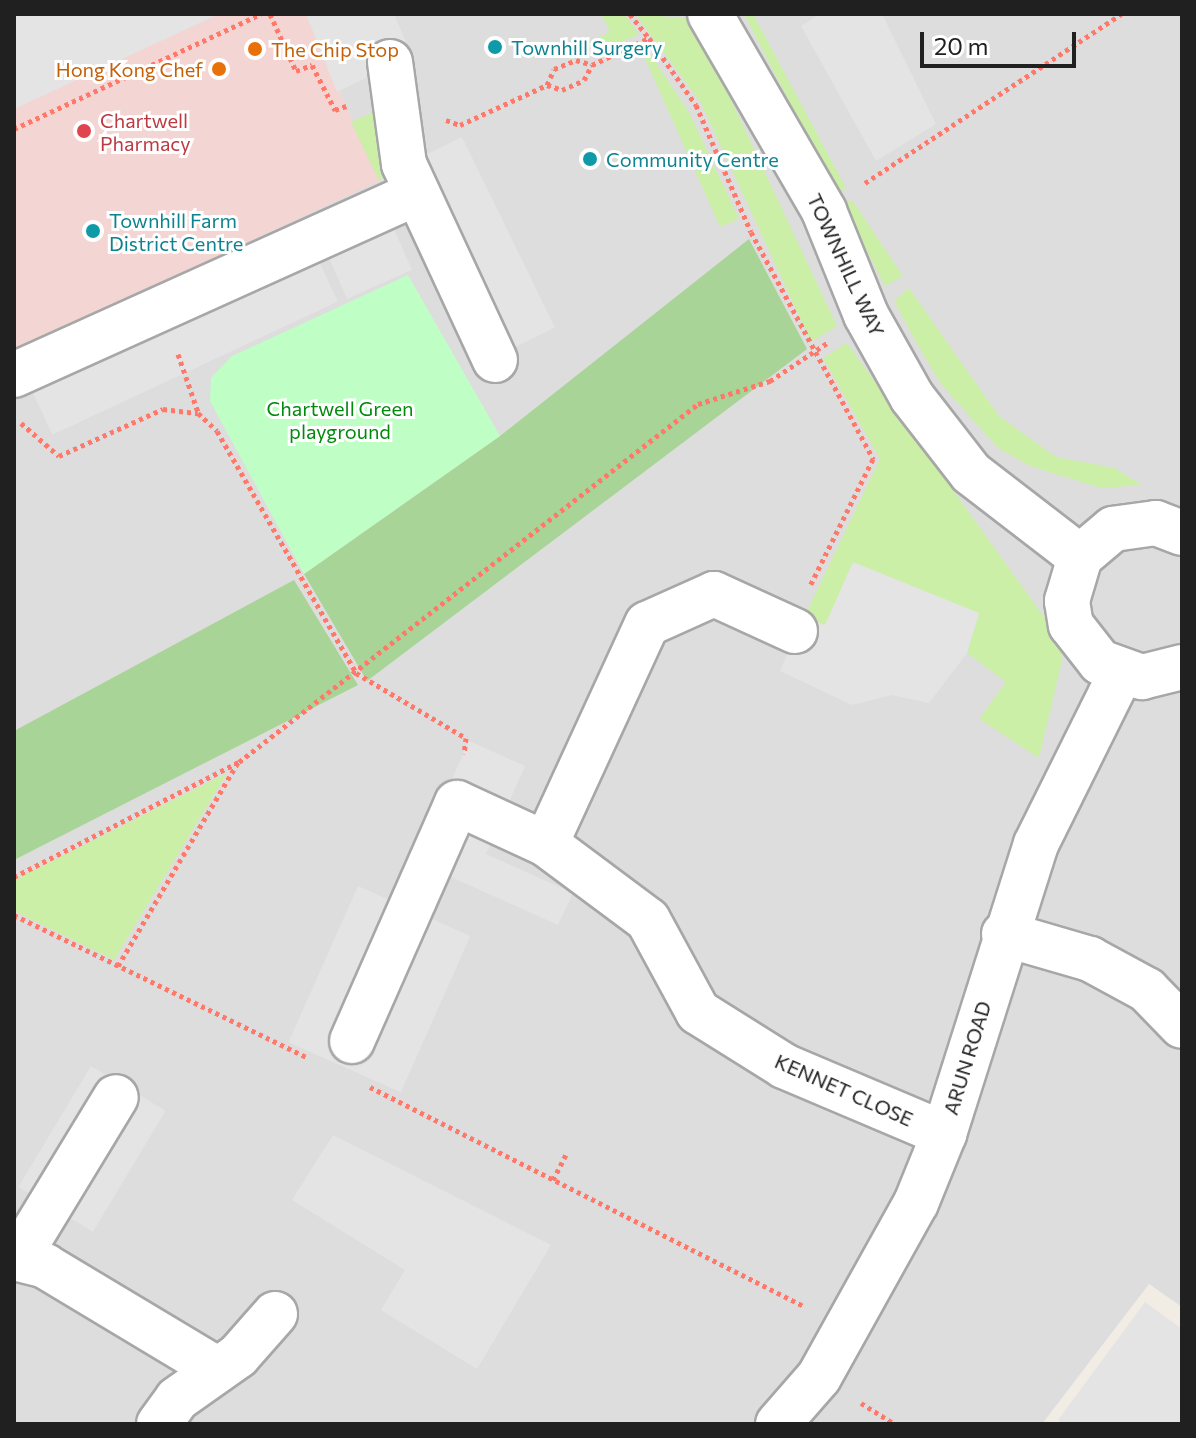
<!DOCTYPE html>
<style>
body{margin:0}
#map{position:relative;width:1196px;height:1438px;overflow:hidden;background:#f1ede5;font-family:Commissioner,sans-serif}
div>[style]{position:absolute}
.residential>*{inset:0;background:#dedddd}
.commercial>*{inset:0;background:#f3d5d3}
.grass>*{inset:0;background:#cbefa7}
.forest>*{inset:0;background:#a9d497}
.park>*{inset:0;background:#bffec4}
.parking>*{inset:0;background:#e4e4e4;transform-origin:0 0}
.path>*{height:5px;margin-top:-2.5px;transform-origin:0;background:repeating-linear-gradient(90deg,#ff7869 0 4px,transparent 0 8px)}
.roads{filter:drop-shadow(2px 0 #a7a7a7) drop-shadow(-2px 0 #a7a7a7) drop-shadow(0 2px #a7a7a7) drop-shadow(0 -2px #a7a7a7)}
.minor>*{height:44px;margin:-22px;padding:0 22px;transform-origin:22px;border-radius:22px;background:#fff}
.dots>*{width:22px;height:22px;translate:-50% -50%;box-sizing:border-box;border:4px solid #fff;border-radius:50%}
span{translate:-50% -50%;white-space:nowrap;text-align:center;line-height:1.15;-webkit-text-stroke:6px #fff;paint-order:stroke}
.culture-label{font-size:20px;color:#0d838f}
.left{translate:0 -50%;text-align:left}
.food-label{font-size:20px;color:#c56008}
.right{translate:-100% -50%;text-align:right}
.health-label{font-size:20px;color:#be3a42}
.street-label{font-size:20px;color:#202020}
.park-label{font-size:20px;color:#028a0d}
.frame{position:absolute;inset:0;border:16px solid #202020;pointer-events:none}
.scale{position:absolute;left:920px;top:32px;width:156px;height:36px;box-sizing:border-box;border:4px solid #202020;border-top:0;padding-left:10px;font-size:24px;line-height:28px;white-space:nowrap;color:#202020;-webkit-text-stroke:6px #fff;paint-order:stroke}
</style>
<div id="map">
<div class="residential">
<i style="clip-path:polygon(14px 14px,1182px 14px,1182px 1307px,1149px 1284px,1042px 1424px,14px 1424px)"></i>
</div>
<div class="commercial">
<i style="clip-path:polygon(14px 14px,306px 14px,379px 181px,14px 351px)"></i>
</div>
<div class="grass">
<i style="clip-path:polygon(601px 14px,624px 14px,639px 34px,595px 54px,589px 42px,610px 32px)"></i>
<i style="clip-path:polygon(635px 14px,693px 19px,837px 326px,811px 342px,701px 103px)"></i>
<i style="clip-path:polygon(744px 14px,753px 14px,846px 188px,837px 194px)"></i>
<i style="clip-path:polygon(648px 51px,689px 112px,739px 219px,720px 227px,643px 54px)"></i>
<i style="clip-path:polygon(376px 111px,387px 173px,379px 181px,351px 122px)"></i>
<i style="clip-path:polygon(852px 200px,903px 276px,885px 286px,843px 205px)"></i>
<i style="clip-path:polygon(909px 288px,999px 416px,1056px 457px,1114px 468px,1142px 485px,1101px 488px,1030px 466px,998px 448px,941px 384px,916px 342px,894px 301px)"></i>
<i style="clip-path:polygon(847px 343px,1060px 639px,1062px 661px,1039px 758px,979px 719px,1006px 682px,967px 653px,979px 613px,825px 625px,804px 617px,880px 459px,823px 358px)"></i>
<i style="clip-path:polygon(227px 773px,114px 960px,14px 911px,14px 880px)"></i>
</div>
<div class="forest">
<i style="clip-path:polygon(749px 239px,807px 349px,367px 681px,304px 574px,500px 436px)"></i>
<i style="clip-path:polygon(294px 580px,358px 685px,14px 860px,14px 731px)"></i>
</div>
<div class="park">
<i style="clip-path:polygon(408px 275px,500px 436px,304px 574px,210px 401px,211px 378px,232px 356px)"></i>
</div>
<div class="parking">
<i style="clip-path:polygon(14px 14px,219px 14px,14px 109px)"></i>
<i style="clip-path:polygon(306px 14px,394px 14px,412px 56px,337px 92px)"></i>
<i style="clip-path:polygon(820px 14px,882px 14px,936px 124px,876px 161px,801px 26px)"></i>
<i style="left:462px;top:137px;width:212px;height:50px;rotate:64deg"></i>
<i style="left:392px;top:225px;width:49px;height:71px;rotate:66deg"></i>
<i style="left:318px;top:259px;width:47px;height:315px;rotate:65deg"></i>
<i style="clip-path:polygon(853px 562px,979px 613px,967px 653px,929px 703px,892px 695px,852px 705px,780px 671px,803px 617px,825px 625px)"></i>
<i style="clip-path:polygon(469px 741px,525px 766px,486px 854px,573px 893px,558px 925px,415px 861px)"></i>
<i style="left:358px;top:886px;width:123px;height:171px;rotate:24deg"></i>
<i style="left:91px;top:1066px;width:87px;height:141px;rotate:31deg"></i>
<i style="clip-path:polygon(333px 1135px,551px 1245px,477px 1369px,381px 1310px,405px 1270px,292px 1200px)"></i>
<i style="clip-path:polygon(1145px 1302px,1182px 1329px,1182px 1424px,1063px 1424px,1058px 1420px)"></i>
</div>
<div class="path">
<i style="left:270px;top:14px;width:63px;rotate:65.5deg"></i>
<i style="left:296px;top:71px;width:17px;rotate:-21deg"></i>
<i style="left:312px;top:65px;width:51px;rotate:62.9deg"></i>
<i style="left:335px;top:110px;width:12px;rotate:-20deg"></i>
<i style="left:630px;top:14px;width:31px;rotate:52deg"></i>
<i style="left:547px;top:85px;width:16px;rotate:18deg"></i>
<i style="left:562px;top:90px;width:24px;rotate:-24deg"></i>
<i style="left:584px;top:80px;width:17px;rotate:-62deg"></i>
<i style="left:592px;top:65px;width:63px;rotate:-25.3deg"></i>
<i style="left:649px;top:38px;width:82px;rotate:55deg"></i>
<i style="left:696px;top:105px;width:138px;rotate:66.6deg"></i>
<i style="left:751px;top:232px;width:258px;rotate:61.7deg"></i>
<i style="left:873px;top:459px;width:140px;rotate:116.4deg"></i>
<i style="left:446px;top:120px;width:15px;rotate:20deg"></i>
<i style="left:460px;top:125px;width:96px;rotate:-24.7deg"></i>
<i style="left:547px;top:85px;width:17px;rotate:-66deg"></i>
<i style="left:554px;top:69px;width:24px;rotate:-22deg"></i>
<i style="left:576px;top:60px;width:17px;rotate:17deg"></i>
<i style="left:14px;top:129px;width:272px;rotate:-25deg"></i>
<i style="left:865px;top:183px;width:307px;rotate:-33.4deg"></i>
<i style="left:178px;top:354px;width:61px;rotate:71deg"></i>
<i style="left:21px;top:423px;width:50px;rotate:41deg"></i>
<i style="left:59px;top:456px;width:114px;rotate:-24.3deg"></i>
<i style="left:163px;top:409px;width:35px;rotate:7deg"></i>
<i style="left:198px;top:413px;width:26px;rotate:43deg"></i>
<i style="left:217px;top:431px;width:279px;rotate:60.1deg"></i>
<i style="left:356px;top:673px;width:128px;rotate:30.6deg"></i>
<i style="left:466px;top:738px;width:16px;rotate:97deg"></i>
<i style="left:14px;top:877px;width:253px;rotate:-27.1deg"></i>
<i style="left:239px;top:762px;width:582px;rotate:-37.95deg"></i>
<i style="left:698px;top:404px;width:76px;rotate:-17.7deg"></i>
<i style="left:770px;top:381px;width:69px;rotate:-33.7deg"></i>
<i style="left:14px;top:915px;width:326px;rotate:25.9deg"></i>
<i style="left:118px;top:966px;width:237px;rotate:-59.5deg"></i>
<i style="left:370px;top:1087px;width:486px;rotate:26.8deg"></i>
<i style="left:553px;top:1180px;width:31px;rotate:-63deg"></i>
<i style="left:861px;top:1403px;width:39px;rotate:32deg"></i>
</div>
<div class="roads">
<div class="minor">
<i style="left:710px;top:14px;width:228px;rotate:59.9deg"></i>
<i style="left:824px;top:211px;width:112px;rotate:68deg"></i>
<i style="left:866px;top:315px;width:94px;rotate:60.7deg"></i>
<i style="left:912px;top:397px;width:96px;rotate:52.2deg"></i>
<i style="left:971px;top:473px;width:138px;rotate:37.6deg"></i>
<i style="left:390px;top:62px;width:103px;rotate:82.2deg"></i>
<i style="left:404px;top:164px;width:216px;rotate:65.1deg"></i>
<i style="left:14px;top:375px;width:442px;rotate:-24.3deg"></i>
<i style="left:1182px;top:533px;width:28px;rotate:-159deg"></i>
<i style="left:1156px;top:523px;width:43px;rotate:172.1deg"></i>
<i style="left:1113px;top:529px;width:43px;rotate:139.7deg"></i>
<i style="left:1080px;top:557px;width:46px;rotate:106.5deg"></i>
<i style="left:1067px;top:601px;width:24px;rotate:81deg"></i>
<i style="left:1071px;top:625px;width:47px;rotate:51.9deg"></i>
<i style="left:1100px;top:662px;width:45px;rotate:19.7deg"></i>
<i style="left:1142px;top:677px;width:41px;rotate:-14deg"></i>
<i style="left:795px;top:631px;width:89px;rotate:-155.4deg"></i>
<i style="left:714px;top:594px;width:73px;rotate:155.9deg"></i>
<i style="left:647px;top:624px;width:242px;rotate:114.7deg"></i>
<i style="left:546px;top:844px;width:127px;rotate:36.7deg"></i>
<i style="left:648px;top:920px;width:105px;rotate:61.5deg"></i>
<i style="left:698px;top:1012px;width:102px;rotate:32.1deg"></i>
<i style="left:784px;top:1066px;width:174px;rotate:23deg"></i>
<i style="left:1004px;top:934px;width:90px;rotate:16.2deg"></i>
<i style="left:1090px;top:959px;width:65px;rotate:28.5deg"></i>
<i style="left:1147px;top:990px;width:50px;rotate:45.8deg"></i>
<i style="left:352px;top:1041px;width:260px;rotate:-66.2deg"></i>
<i style="left:457px;top:803px;width:98px;rotate:24.7deg"></i>
<i style="left:14px;top:1258px;width:32px;rotate:14deg"></i>
<i style="left:45px;top:1266px;width:198px;rotate:31deg"></i>
<i style="left:18px;top:1258px;width:188px;rotate:-58.7deg"></i>
<i style="left:159px;top:1424px;width:31px;rotate:-54deg"></i>
<i style="left:177px;top:1399px;width:75px;rotate:-35.2deg"></i>
<i style="left:238px;top:1356px;width:56px;rotate:-48.6deg"></i>
<i style="left:778px;top:1424px;width:62px;rotate:-48.9deg"></i>
<i style="left:819px;top:1377px;width:199px;rotate:-60.9deg"></i>
<i style="left:916px;top:1203px;width:74px;rotate:-67.9deg"></i>
<i style="left:944px;top:1134px;width:304px;rotate:-72.4deg"></i>
<i style="left:1036px;top:844px;width:191px;rotate:-63.6deg"></i>
</div>
</div>
<div class="dots">
<i style="left:495px;top:47px;background:#0f9aa8"></i>
<i style="left:255px;top:49px;background:#e8710a"></i>
<i style="left:219px;top:69px;background:#e8710a"></i>
<i style="left:84px;top:131px;background:#e0444e"></i>
<i style="left:590px;top:159px;background:#0f9aa8"></i>
<i style="left:93px;top:231px;background:#0f9aa8"></i>
</div>
<div class="culture-label">
<span class="left" style="left:511px;top:47px">Townhill Surgery</span>
<span class="left" style="left:606px;top:159px">Community Centre</span>
<span class="left" style="left:109px;top:232px">Townhill Farm<br>District Centre</span>
</div>
<div class="food-label">
<span class="left" style="left:271px;top:49px">The Chip Stop</span>
<span class="right" style="left:203px;top:69px">Hong Kong Chef</span>
</div>
<div class="health-label">
<span class="left" style="left:100px;top:132px">Chartwell<br>Pharmacy</span>
</div>
<div class="street-label">
<span style="left:846px;top:265px;rotate:65deg">TOWNHILL WAY</span>
<span style="left:967px;top:1058px;rotate:-73deg">ARUN ROAD</span>
<span style="left:844px;top:1090px;rotate:24deg">KENNET CLOSE</span>
</div>
<div class="park-label">
<span style="left:340px;top:420px">Chartwell Green<br>playground</span>
</div>
<div class="frame"></div>
<div class="scale">20 m</div>
</div>
